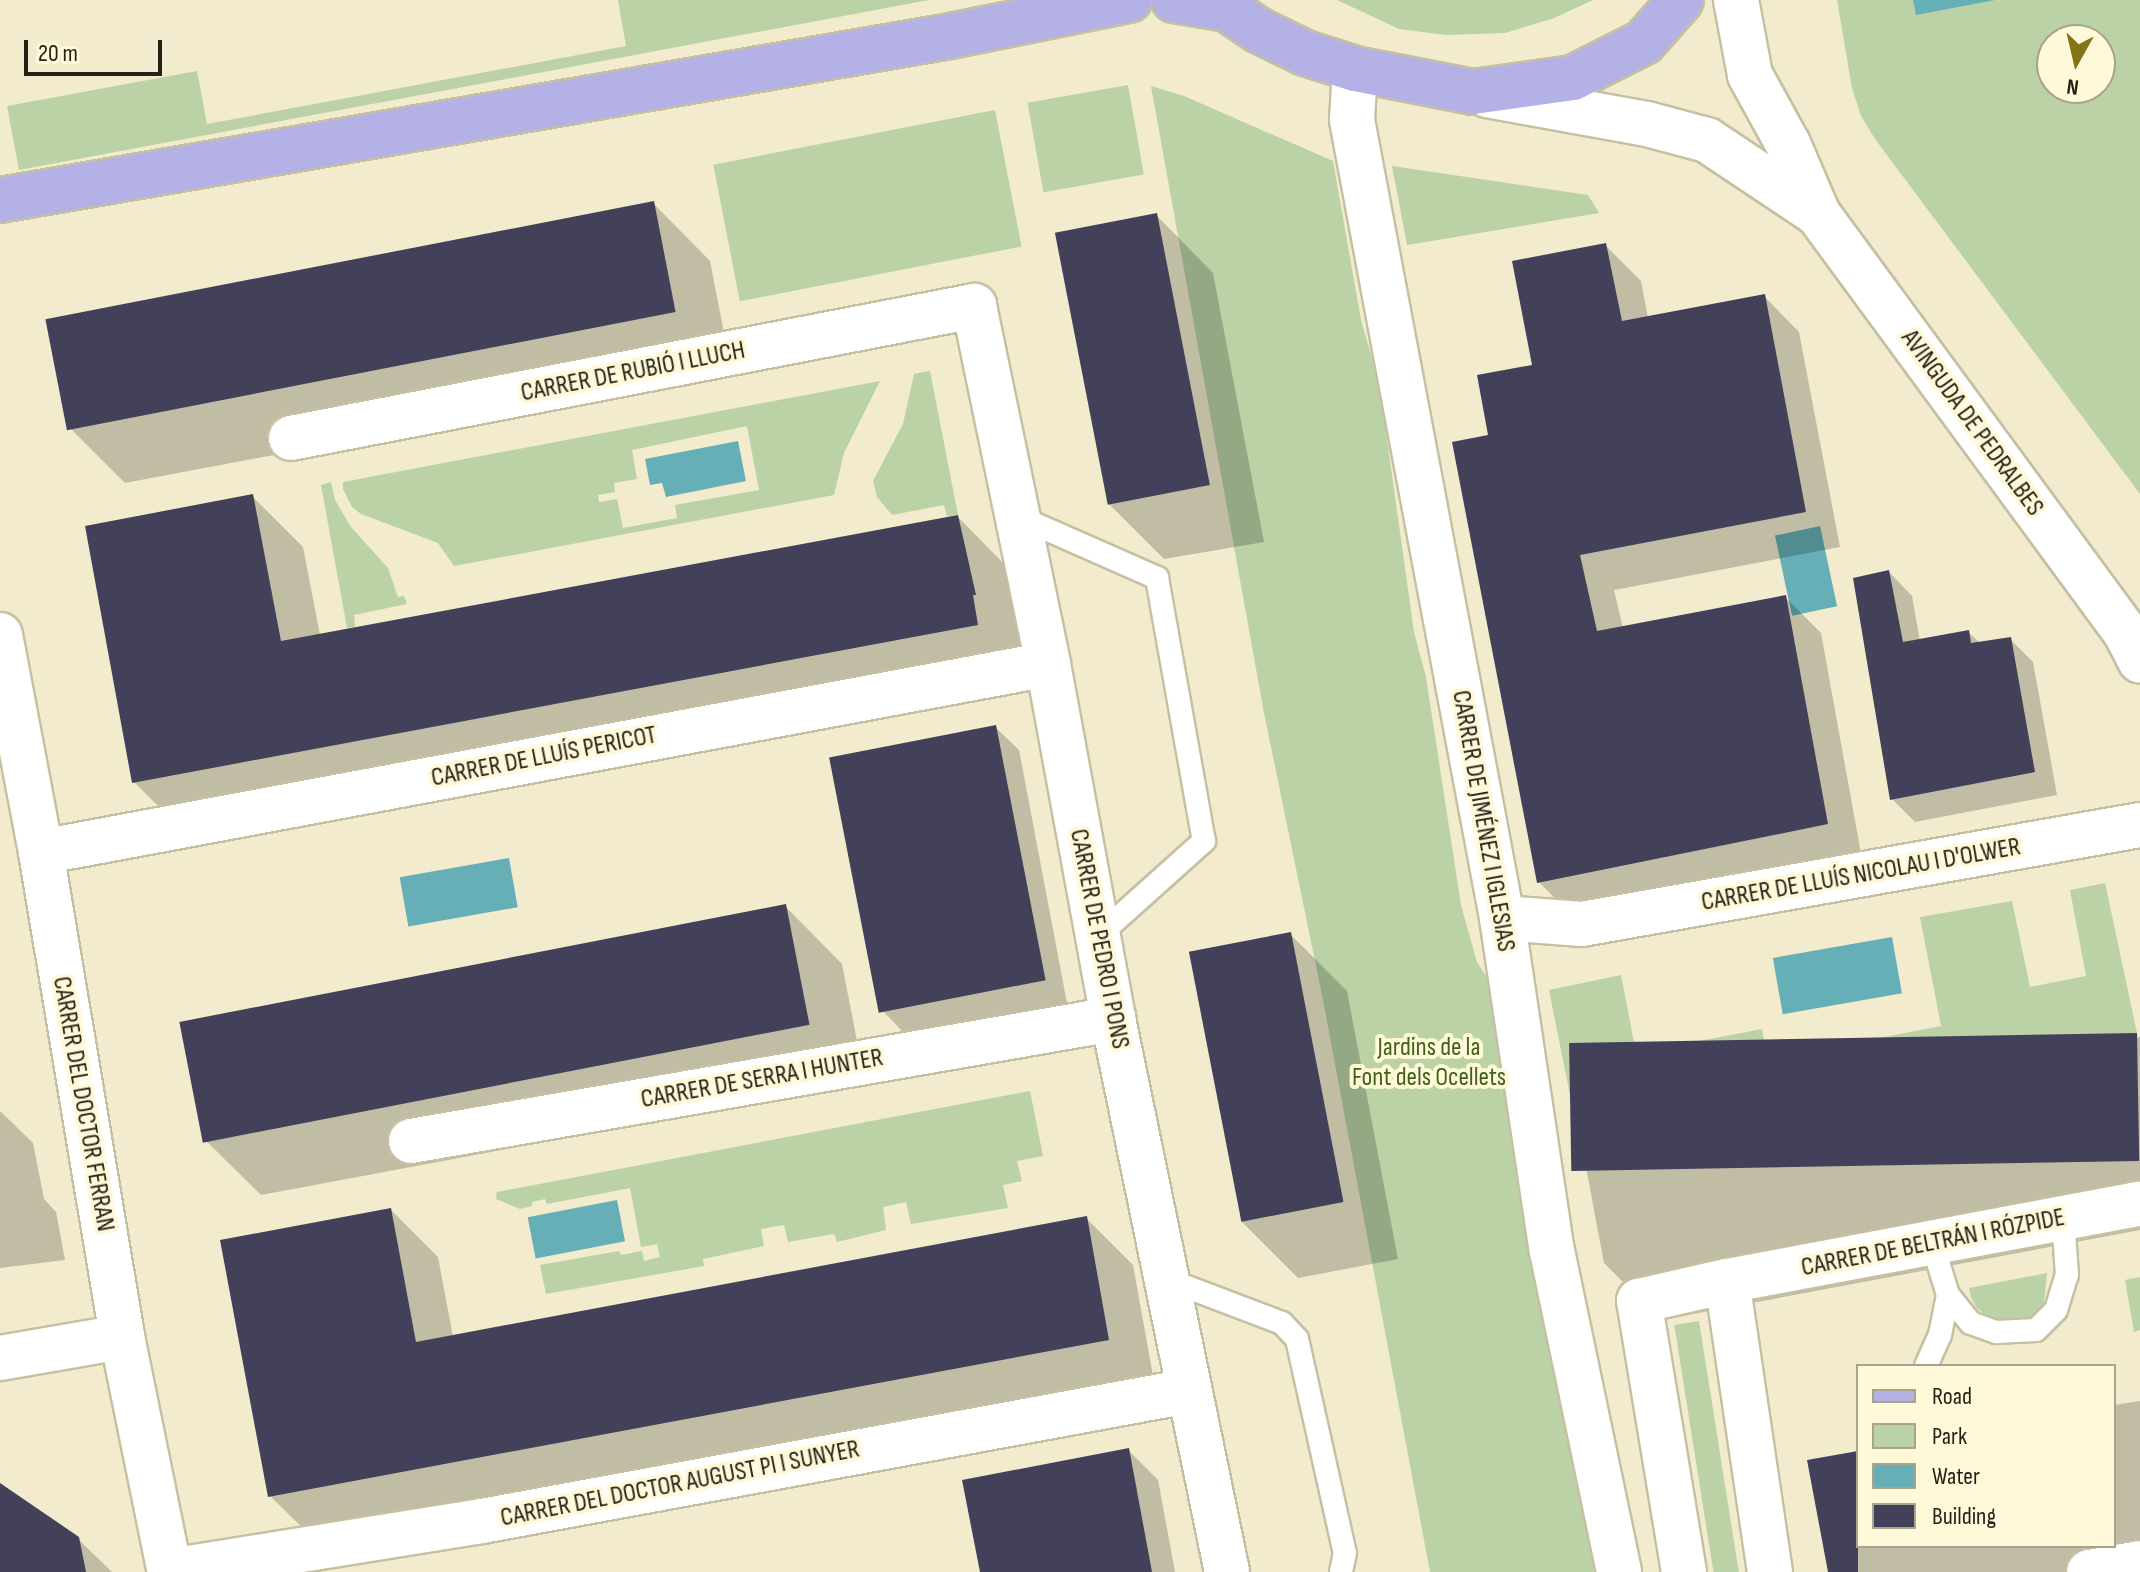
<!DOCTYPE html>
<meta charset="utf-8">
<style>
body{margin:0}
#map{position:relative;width:2140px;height:1572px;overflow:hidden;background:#f2ebcd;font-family:"Sofia Sans Condensed",sans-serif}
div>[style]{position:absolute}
.green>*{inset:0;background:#bad2a5;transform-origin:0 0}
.water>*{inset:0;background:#66afb6;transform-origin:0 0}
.shadow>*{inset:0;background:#0003}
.building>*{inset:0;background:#424159;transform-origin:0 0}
.roads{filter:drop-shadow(2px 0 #c6c0a2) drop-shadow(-2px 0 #c6c0a2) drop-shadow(0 2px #c6c0a2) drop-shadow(0 -2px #c6c0a2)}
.lane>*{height:22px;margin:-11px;padding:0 11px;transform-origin:11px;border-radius:11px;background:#fff}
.street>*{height:44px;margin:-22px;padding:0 22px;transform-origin:22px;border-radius:22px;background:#fff}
.secondary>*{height:44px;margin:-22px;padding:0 22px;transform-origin:22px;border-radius:22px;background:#fff}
.primary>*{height:44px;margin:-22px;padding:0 22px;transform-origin:22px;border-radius:22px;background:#b4b1e6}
span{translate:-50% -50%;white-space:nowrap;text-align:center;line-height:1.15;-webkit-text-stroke:8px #fff9da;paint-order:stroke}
.street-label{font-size:26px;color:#242217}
.park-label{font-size:26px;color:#42621c}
.legend{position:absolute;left:1856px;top:1364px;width:260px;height:184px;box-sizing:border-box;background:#fff9da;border:2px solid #a7a38c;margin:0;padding:10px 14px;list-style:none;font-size:24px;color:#242217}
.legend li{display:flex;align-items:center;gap:16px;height:40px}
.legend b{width:40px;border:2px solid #a7a38c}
.north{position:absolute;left:2036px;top:24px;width:80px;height:80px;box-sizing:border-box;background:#fff9da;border:2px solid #a7a38c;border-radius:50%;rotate:188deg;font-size:22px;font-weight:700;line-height:32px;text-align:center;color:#242217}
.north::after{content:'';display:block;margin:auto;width:28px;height:36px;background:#837517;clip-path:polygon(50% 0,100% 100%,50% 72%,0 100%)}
.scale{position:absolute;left:24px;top:40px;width:138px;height:36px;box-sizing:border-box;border:4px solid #242217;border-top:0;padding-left:10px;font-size:24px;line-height:28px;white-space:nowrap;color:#242217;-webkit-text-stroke:6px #fff9da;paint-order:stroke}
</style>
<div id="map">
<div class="green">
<i style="clip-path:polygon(618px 0,929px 0,19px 170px,7px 106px,197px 71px,207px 124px,626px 46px)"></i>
<i style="clip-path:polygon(1337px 0,1593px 0,1554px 18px,1505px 33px,1446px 35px,1399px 29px)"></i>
<i style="clip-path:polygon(evenodd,1837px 0,2140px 0,2140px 494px,1875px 139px,1861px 116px,1852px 88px,1837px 0,2052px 40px,2100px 40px,2100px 88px,2052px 88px,2052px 40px)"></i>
<i style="left:1128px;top:85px;width:91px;height:102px;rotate:80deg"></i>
<i style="clip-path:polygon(1151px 86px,1184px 96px,1333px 161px,1361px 320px,1379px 382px,1414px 632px,1426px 677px,1461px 905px,1477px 962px,1518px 1026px,1618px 1572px,1430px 1572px,1323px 1000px,1264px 713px)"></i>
<i style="left:995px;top:110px;width:139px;height:287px;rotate:79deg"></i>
<i style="clip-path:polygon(1392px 166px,1588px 195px,1599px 213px,1407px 245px)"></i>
<i style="clip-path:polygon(930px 371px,958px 515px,947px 516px,944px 505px,892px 515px,877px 497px,873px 481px,903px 424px,914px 374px)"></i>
<i style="clip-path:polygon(evenodd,880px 381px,844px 453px,834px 495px,454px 566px,438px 543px,361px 514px,352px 507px,343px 489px,343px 482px,880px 381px,747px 426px,759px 490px,675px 505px,677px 518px,623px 528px,617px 499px,599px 502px,598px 495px,615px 492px,614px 483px,637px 479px,632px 450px,747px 426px)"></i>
<i style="clip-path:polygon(331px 482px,335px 500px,351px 527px,388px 568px,398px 597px,404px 596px,407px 604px,354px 615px,355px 627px,347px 628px,321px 485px)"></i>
<i style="clip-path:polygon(2105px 883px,2137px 1033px,1579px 1140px,1549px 990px,1621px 975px,1636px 1053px,1762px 1029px,1768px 1060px,1941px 1026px,1920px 917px,2012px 901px,2030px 987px,2086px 976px,2070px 890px)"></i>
<i style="clip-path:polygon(1030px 1091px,1043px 1156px,1017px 1161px,1022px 1181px,1003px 1185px,1008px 1208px,911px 1224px,906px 1202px,883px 1207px,886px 1230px,837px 1242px,834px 1234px,788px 1242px,784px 1225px,761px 1229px,764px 1246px,703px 1259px,704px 1266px,546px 1294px,540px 1265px,619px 1251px,621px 1255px,642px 1251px,644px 1261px,660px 1257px,657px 1244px,641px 1247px,630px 1188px,547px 1204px,545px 1199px,532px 1202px,532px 1206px,520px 1209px,496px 1199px,497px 1192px)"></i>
<i style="clip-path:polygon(2047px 1273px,2044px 1303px,2027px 1320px,2006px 1323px,1991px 1320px,1976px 1307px,1971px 1297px,1969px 1288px)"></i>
<i style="clip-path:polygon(2140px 1277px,2140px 1330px,2134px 1332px,2125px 1280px)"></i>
<i style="left:1699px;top:1321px;width:254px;height:25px;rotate:81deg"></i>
</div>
<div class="water">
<i style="clip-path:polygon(1913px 0,1995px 0,1916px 15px)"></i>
<i style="clip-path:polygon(738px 441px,746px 481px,666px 497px,662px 483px,650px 485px,645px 459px)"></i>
<i style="left:1820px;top:526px;width:82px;height:46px;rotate:78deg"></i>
<i style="left:509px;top:858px;width:50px;height:111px;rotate:80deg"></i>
<i style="left:1892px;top:937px;width:57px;height:121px;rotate:80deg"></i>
<i style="left:617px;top:1200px;width:42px;height:91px;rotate:79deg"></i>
</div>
<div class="shadow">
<i style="clip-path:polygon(653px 203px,710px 261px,731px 369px,125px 483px,68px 426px)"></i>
<i style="clip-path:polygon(1156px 215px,1213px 273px,1264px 542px,1164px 559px,1107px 502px)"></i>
<i style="clip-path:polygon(1606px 246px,1641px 281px,1648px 318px,1764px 296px,1799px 332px,1840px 547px,1614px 590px,1623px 628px,1785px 597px,1821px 633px,1862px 859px,1574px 918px,1539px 882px,1490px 436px)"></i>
<i style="clip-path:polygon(253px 497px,303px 547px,320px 635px,958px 517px,1008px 568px,1027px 675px,185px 833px,134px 782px)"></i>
<i style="clip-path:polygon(1889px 572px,1912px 596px,1920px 641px,1968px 632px,1980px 643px,2010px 639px,2033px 662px,2057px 795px,1915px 822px,1892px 799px)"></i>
<i style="clip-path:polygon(995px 727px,1019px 750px,1067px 1003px,904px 1033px,881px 1009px)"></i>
<i style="clip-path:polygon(785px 906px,842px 964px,865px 1082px,261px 1195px,203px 1138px)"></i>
<i style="clip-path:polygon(1290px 934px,1347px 991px,1398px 1259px,1298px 1278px,1241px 1221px)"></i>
<i style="clip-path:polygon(2140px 1037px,2140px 1230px,1661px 1320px,1604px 1263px,1581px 1141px)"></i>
<i style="clip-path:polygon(0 1111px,33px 1143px,44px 1199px,56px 1212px,65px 1260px,0 1268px)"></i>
<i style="clip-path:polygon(391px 1210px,438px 1257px,453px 1337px,1086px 1218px,1133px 1265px,1155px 1387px,318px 1543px,270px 1496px)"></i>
<i style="clip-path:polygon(2140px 1401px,2140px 1572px,1830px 1572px,1858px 1453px,1858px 1546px,2114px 1546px,2114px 1405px)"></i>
<i style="clip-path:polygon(1128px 1450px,1158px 1480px,1175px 1572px,982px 1572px)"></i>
<i style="clip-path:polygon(0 1485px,78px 1539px,112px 1572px,0 1572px)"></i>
</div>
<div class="building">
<i style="left:654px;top:201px;width:113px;height:620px;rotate:79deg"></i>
<i style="left:1157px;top:213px;width:277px;height:104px;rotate:79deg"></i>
<i style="clip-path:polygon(1606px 243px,1622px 321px,1765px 294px,1806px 512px,1580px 555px,1597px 631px,1786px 595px,1828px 824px,1537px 883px,1452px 442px,1488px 435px,1477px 375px,1532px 365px,1512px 261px)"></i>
<i style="clip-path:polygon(253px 494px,281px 641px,958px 515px,976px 595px,973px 595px,978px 625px,132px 783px,85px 526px)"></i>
<i style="clip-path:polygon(1889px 570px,1903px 642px,1969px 630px,1971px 643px,2011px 637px,2035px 772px,1890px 800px,1853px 578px)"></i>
<i style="left:996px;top:725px;width:260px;height:170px;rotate:79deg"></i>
<i style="left:786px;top:904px;width:123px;height:618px;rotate:79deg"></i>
<i style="left:1291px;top:932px;width:275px;height:104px;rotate:79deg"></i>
<i style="left:2137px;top:1033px;width:128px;height:568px;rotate:89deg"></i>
<i style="clip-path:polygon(391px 1208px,416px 1342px,1087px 1216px,1109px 1340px,268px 1497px,220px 1240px)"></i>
<i style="clip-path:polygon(1129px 1448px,1152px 1572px,980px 1572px,962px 1480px)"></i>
<i style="clip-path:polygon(1858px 1451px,1858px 1572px,1828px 1572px,1807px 1460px)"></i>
<i style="clip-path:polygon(0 1483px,79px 1537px,86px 1572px,0 1572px)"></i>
</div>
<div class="roads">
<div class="lane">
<i style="left:1019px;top:517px;width:151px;rotate:23.8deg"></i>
<i style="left:1157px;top:578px;width:267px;rotate:79.9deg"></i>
<i style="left:1204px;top:841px;width:142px;rotate:138.1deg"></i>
<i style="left:1166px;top:1279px;width:124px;rotate:20.8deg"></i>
<i style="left:1282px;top:1323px;width:22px;rotate:47deg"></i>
<i style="left:1297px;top:1339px;width:219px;rotate:77.4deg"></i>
<i style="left:1345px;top:1553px;width:19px;rotate:102deg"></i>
<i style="left:1948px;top:1295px;width:36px;rotate:51deg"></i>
<i style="left:1971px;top:1323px;width:27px;rotate:20deg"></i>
<i style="left:1996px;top:1332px;width:40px;rotate:-2.9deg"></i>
<i style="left:2036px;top:1330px;width:28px;rotate:-45deg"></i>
<i style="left:2056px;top:1310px;width:37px;rotate:-73deg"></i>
<i style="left:2067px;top:1275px;width:57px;rotate:-94deg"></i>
<i style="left:1926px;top:1366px;width:34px;rotate:-66deg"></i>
<i style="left:1940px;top:1335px;width:41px;rotate:-78.7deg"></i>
<i style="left:1948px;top:1295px;width:31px;rotate:-107deg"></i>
<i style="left:1939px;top:1265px;width:23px;rotate:-95deg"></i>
</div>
<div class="street">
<i style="left:1355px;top:69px;width:51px;rotate:93.4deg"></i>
<i style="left:1352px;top:120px;width:812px;rotate:79.35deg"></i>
<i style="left:1502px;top:918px;width:337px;rotate:81.5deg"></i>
<i style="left:1552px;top:1251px;width:328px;rotate:78.2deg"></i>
<i style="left:291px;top:438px;width:696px;rotate:-10.94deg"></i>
<i style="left:974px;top:306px;width:366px;rotate:78.3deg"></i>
<i style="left:1048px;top:664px;width:361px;rotate:79.6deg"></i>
<i style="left:1113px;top:1019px;width:565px;rotate:78.35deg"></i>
<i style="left:41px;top:852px;width:1024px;rotate:-10.57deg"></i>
<i style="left:1502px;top:918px;width:80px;rotate:4.3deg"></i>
<i style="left:1582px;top:924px;width:567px;rotate:-10.06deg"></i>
<i style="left:411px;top:1141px;width:713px;rotate:-9.86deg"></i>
<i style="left:1727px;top:1281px;width:420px;rotate:-10.6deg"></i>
<i style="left:0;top:1358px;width:124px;rotate:-9.8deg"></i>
<i style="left:170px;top:1571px;width:316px;rotate:-9.1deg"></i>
<i style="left:482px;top:1521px;width:718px;rotate:-10.43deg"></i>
<i style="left:1684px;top:1572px;width:275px;rotate:-99.4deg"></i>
<i style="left:1639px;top:1301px;width:90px;rotate:-12.8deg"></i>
<i style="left:1727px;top:1281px;width:294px;rotate:81.6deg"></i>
<i style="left:2089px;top:1572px;width:52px;rotate:-10deg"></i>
</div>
<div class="secondary">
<i style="left:1736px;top:0;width:76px;rotate:79.4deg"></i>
<i style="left:1750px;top:75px;width:79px;rotate:61.2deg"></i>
<i style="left:1788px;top:144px;width:76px;rotate:66.8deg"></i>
<i style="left:1818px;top:214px;width:520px;rotate:53.68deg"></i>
<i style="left:2126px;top:633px;width:31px;rotate:63deg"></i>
<i style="left:1487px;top:95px;width:163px;rotate:10.3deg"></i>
<i style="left:1647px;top:124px;width:62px;rotate:14.9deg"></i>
<i style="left:1707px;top:140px;width:133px;rotate:33.7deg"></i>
<i style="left:0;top:635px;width:221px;rotate:79.3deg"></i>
<i style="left:41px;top:852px;width:492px;rotate:80.5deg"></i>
<i style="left:122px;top:1337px;width:240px;rotate:78.5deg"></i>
</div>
<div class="primary">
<i style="left:1174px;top:0;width:54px;rotate:9.6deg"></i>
<i style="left:1220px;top:0;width:11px;rotate:52deg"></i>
<i style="left:1227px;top:9px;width:37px;rotate:34deg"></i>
<i style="left:1258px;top:30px;width:52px;rotate:26.1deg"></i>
<i style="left:1305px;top:53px;width:52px;rotate:17.7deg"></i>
<i style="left:1355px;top:69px;width:120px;rotate:11deg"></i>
<i style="left:1473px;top:92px;width:101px;rotate:-8deg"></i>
<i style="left:1573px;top:78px;width:80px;rotate:-26.9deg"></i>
<i style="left:1644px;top:42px;width:56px;rotate:-48.6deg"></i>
<i style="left:0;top:200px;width:964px;rotate:-9.79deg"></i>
<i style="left:950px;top:36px;width:183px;rotate:-11.4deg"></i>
</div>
</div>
<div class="street-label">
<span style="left:633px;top:372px;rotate:-11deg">CARRER DE RUBIÓ I LLUCH</span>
<span style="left:1972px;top:423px;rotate:54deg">AVINGUDA DE PEDRALBES</span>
<span style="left:544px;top:757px;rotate:-11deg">CARRER DE LLUÍS PERICOT</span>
<span style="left:1483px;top:821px;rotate:80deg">CARRER DE JIMÉNEZ I IGLESIAS</span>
<span style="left:1861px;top:875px;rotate:-10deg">CARRER DE LLUÍS NICOLAU I D'OLWER</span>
<span style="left:1099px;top:939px;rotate:79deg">CARRER DE PEDRO I PONS</span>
<span style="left:762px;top:1079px;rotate:-10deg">CARRER DE SERRA I HUNTER</span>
<span style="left:83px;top:1104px;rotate:80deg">CARRER DEL DOCTOR FERRAN</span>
<span style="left:1933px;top:1243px;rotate:-11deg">CARRER DE BELTRÁN I RÓZPIDE</span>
<span style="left:680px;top:1484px;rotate:-11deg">CARRER DEL DOCTOR AUGUST PI I SUNYER</span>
</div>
<div class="park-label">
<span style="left:1429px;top:1063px">Jardins de la<br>Font dels Ocellets</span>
</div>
<ul class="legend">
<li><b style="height:10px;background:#b4b1e6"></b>Road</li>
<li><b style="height:22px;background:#bad2a5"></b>Park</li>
<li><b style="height:22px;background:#66afb6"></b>Water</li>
<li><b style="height:22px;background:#424159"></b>Building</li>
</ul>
<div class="north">N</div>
<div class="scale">20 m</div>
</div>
